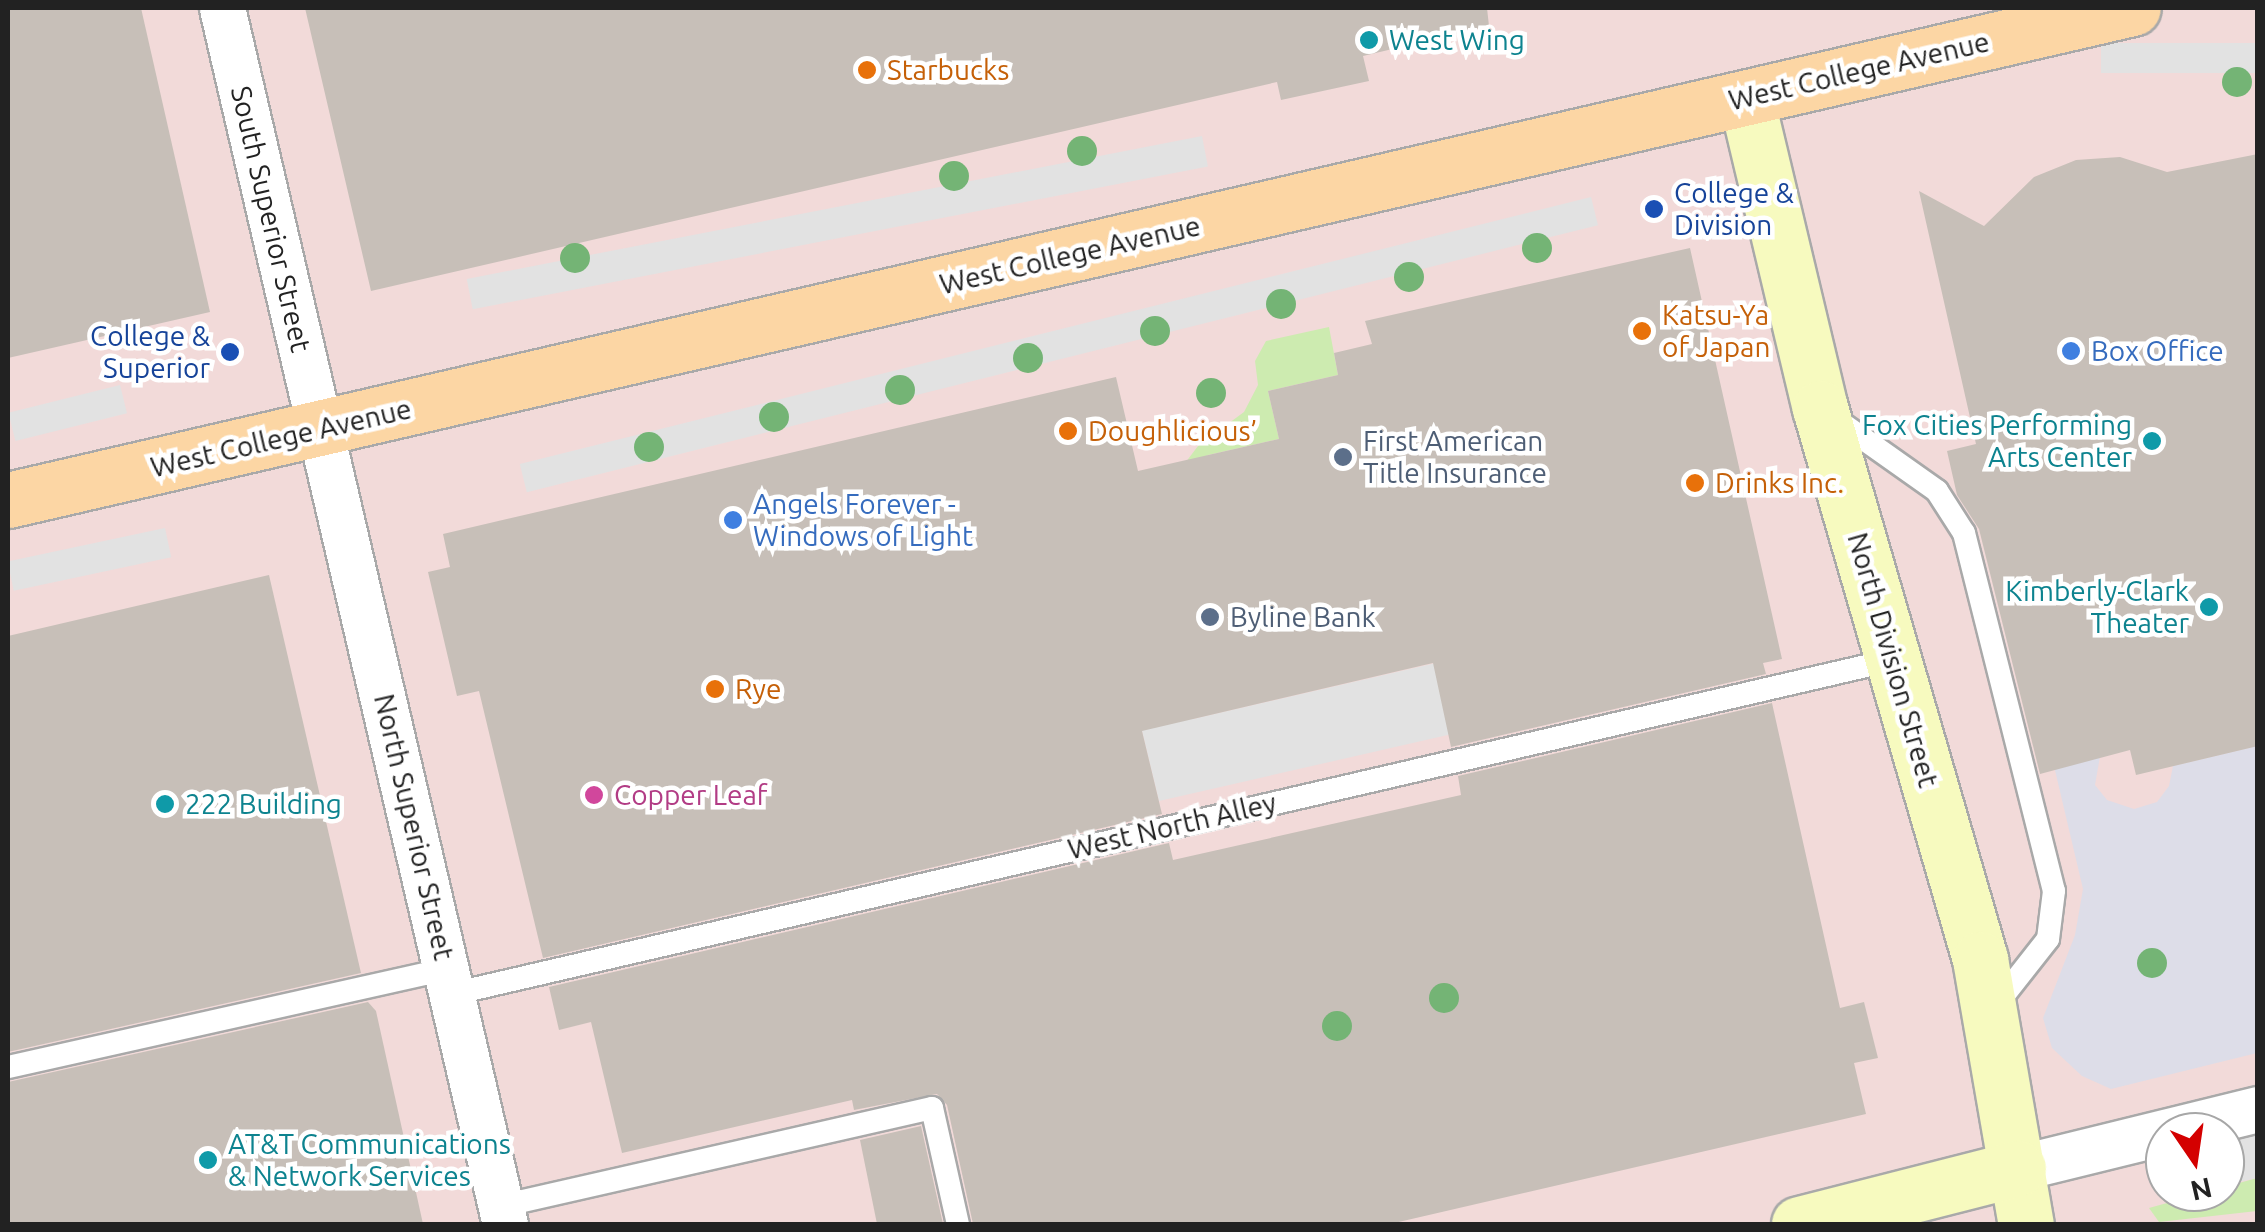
<!DOCTYPE html>
<meta charset="utf-8">
<style>
body{margin:0}
#map{position:relative;width:2265px;height:1232px;overflow:hidden;background:#f2efe9;font-family:Ubuntu,sans-serif}
div>[style]{position:absolute}
.commercial>*{inset:0;background:#f2dad9}
.grass>*{inset:0;background:#cdebb0}
.parking>*{inset:0;background:#e2e2e2;transform-origin:0 0}
.plaza>*{inset:0;background:#dddde8}
.building>*{inset:0;background:#c7bfb8}
.roads{filter:drop-shadow(2px 0 #a9a9a9) drop-shadow(-2px 0 #a9a9a9) drop-shadow(0 2px #a9a9a9) drop-shadow(0 -2px #a9a9a9)}
.lane>*{height:22px;margin:-11px;padding:0 11px;transform-origin:11px;border-radius:11px;background:#fff}
.street>*{height:45px;margin:-22.5px;padding:0 22.5px;transform-origin:22.5px;border-radius:22.5px;background:#fff}
.secondary>*{height:55px;margin:-27.5px;padding:0 27.5px;transform-origin:27.5px;border-radius:27.5px;background:#f7fabf}
.primary>*{height:55px;margin:-27.5px;padding:0 27.5px;transform-origin:27.5px;border-radius:27.5px;background:#fcd6a4}
.trees>*{width:30px;height:30px;margin:-15px;border-radius:50%;background:#74b475}
.dots>*{width:28px;height:28px;translate:-50% -50%;box-sizing:border-box;border:5px solid #fff;border-radius:50%}
span{translate:-50% -50%;white-space:nowrap;text-align:center;line-height:1.15;-webkit-text-stroke:9px #fff;paint-order:stroke}
.culture-label{font-size:28px;color:#0d838f}
.left{translate:0 -50%;text-align:left}
.right{translate:-100% -50%;text-align:right}
.food-label{font-size:28px;color:#c56008}
.street-label{font-size:28px;color:#222}
.transit-label{font-size:28px;color:#164399}
.shop-label{font-size:28px;color:#366cbe}
.service-label{font-size:28px;color:#4e5e75}
.hotel-label{font-size:28px;color:#b23c85}
.frame{position:absolute;inset:0;border:10px solid #222;pointer-events:none}
.north{position:absolute;left:2145px;top:1112px;width:100px;height:100px;box-sizing:border-box;background:#fff;border:2px solid #a7a7a7;border-radius:50%;rotate:167deg;font-size:28px;font-weight:700;line-height:40px;text-align:center;color:#222}
.north::after{content:'';display:block;margin:auto;width:35px;height:45px;background:#d40000;clip-path:polygon(50% 0,100% 100%,50% 72%,0 100%)}
</style>
<div id="map">
<div class="commercial">
<i style="clip-path:polygon(evenodd,8px 8px,2257px 8px,2257px 1224px,8px 1224px,8px 8px,2165px 1132px,2225px 1132px,2225px 1192px,2165px 1192px,2165px 1132px)"></i>
</div>
<div class="grass">
<i style="clip-path:polygon(1329px 327px,1338px 375px,1268px 391px,1279px 439px,1208px 455px,1176px 475px,1198px 446px,1244px 412px,1258px 385px,1255px 361px,1266px 341px)"></i>
<i style="clip-path:polygon(2257px 1178px,2257px 1211px,2159px 1222px,2149px 1208px)"></i>
</div>
<div class="parking">
<i style="left:2257px;top:43px;width:30px;height:156px;rotate:90deg"></i>
<i style="left:1202px;top:136px;width:31px;height:749px;rotate:79deg"></i>
<i style="left:1591px;top:197px;width:29px;height:1104px;rotate:76deg"></i>
<i style="left:120px;top:385px;width:29px;height:115px;rotate:76deg"></i>
<i style="left:165px;top:528px;width:30px;height:161px;rotate:78deg"></i>
<i style="clip-path:polygon(1449px 660px,1487px 726px,1159px 801px,1136px 706px,1193px 719px)"></i>
<i style="clip-path:polygon(2257px 1133px,2257px 1178px,2225px 1185px,2225px 1141px)"></i>
</div>
<div class="plaza">
<i style="clip-path:polygon(2102px 745px,2095px 785px,2107px 800px,2134px 809px,2157px 802px,2169px 786px,2173px 766px,2257px 746px,2257px 1053px,2111px 1089px,2082px 1076px,2052px 1048px,2043px 1018px,2075px 935px,2083px 889px,2050px 749px)"></i>
</div>
<div class="building">
<i style="clip-path:polygon(8px 8px,141px 8px,210px 312px,8px 358px)"></i>
<i style="clip-path:polygon(305px 8px,1487px 8px,1489px 26px,1363px 56px,1369px 81px,1281px 100px,1277px 82px,371px 291px)"></i>
<i style="clip-path:polygon(2258px 154px,2258px 746px,2136px 775px,2130px 750px,2040px 774px,1979px 529px,1957px 495px,1947px 451px,1976px 444px,1919px 191px,1984px 226px,2034px 177px,2076px 160px,2120px 157px,2167px 172px)"></i>
<i style="clip-path:polygon(1690px 248px,1782px 659px,1763px 663px,1766px 674px,1451px 747px,1433px 663px,1142px 731px,1162px 814px,543px 958px,479px 691px,457px 696px,428px 572px,450px 567px,443px 534px,1116px 377px,1138px 471px,1279px 439px,1268px 391px,1338px 375px,1334px 353px,1372px 344px,1365px 321px)"></i>
<i style="clip-path:polygon(269px 575px,361px 973px,8px 1052px,8px 636px)"></i>
<i style="clip-path:polygon(1772px 703px,1840px 1008px,1864px 1002px,1878px 1058px,1854px 1063px,1866px 1114px,1390px 1224px,973px 1224px,947px 1105px,937px 1094px,854px 1110px,852px 1100px,622px 1153px,591px 1022px,559px 1030px,549px 987px,1169px 843px,1173px 860px,1461px 795px,1458px 776px)"></i>
<i style="clip-path:polygon(368px 1002px,376px 1011px,423px 1224px,8px 1224px,8px 1082px)"></i>
<i style="clip-path:polygon(921px 1126px,943px 1224px,877px 1224px,860px 1140px)"></i>
</div>
<div class="roads">
<div class="lane">
<i style="left:1834px;top:418px;width:126px;rotate:35.3deg"></i>
<i style="left:1937px;top:491px;width:50px;rotate:57.3deg"></i>
<i style="left:1964px;top:533px;width:369px;rotate:75.9deg"></i>
<i style="left:2054px;top:891px;width:48px;rotate:97.1deg"></i>
<i style="left:2048px;top:939px;width:84px;rotate:128.2deg"></i>
<i style="left:452px;top:994px;width:1478px;rotate:-13.06deg"></i>
<i style="left:8px;top:1067px;width:449px;rotate:-12.6deg"></i>
<i style="left:501px;top:1206px;width:442px;rotate:-12.8deg"></i>
<i style="left:932px;top:1108px;width:119px;rotate:77.4deg"></i>
</div>
<div class="street">
<i style="left:222px;top:8px;width:1248px;rotate:76.9deg"></i>
<i style="left:2018px;top:1168px;width:247px;rotate:-13.8deg"></i>
</div>
<div class="secondary">
<i style="left:1746px;top:98px;width:319px;rotate:76.6deg"></i>
<i style="left:1820px;top:408px;width:574px;rotate:73.81deg"></i>
<i style="left:1980px;top:959px;width:269px;rotate:80.2deg"></i>
<i style="left:1799px;top:1224px;width:226px;rotate:-14.3deg"></i>
</div>
<div class="primary">
<i style="left:8px;top:500px;width:2181px;rotate:-13.04deg"></i>
</div>
</div>
<div class="trees">
<i style="left:2237px;top:82px"></i>
<i style="left:1082px;top:151px"></i>
<i style="left:954px;top:176px"></i>
<i style="left:1537px;top:248px"></i>
<i style="left:575px;top:258px"></i>
<i style="left:1409px;top:277px"></i>
<i style="left:1281px;top:304px"></i>
<i style="left:1155px;top:331px"></i>
<i style="left:1028px;top:358px"></i>
<i style="left:900px;top:390px"></i>
<i style="left:1211px;top:393px"></i>
<i style="left:774px;top:417px"></i>
<i style="left:649px;top:447px"></i>
<i style="left:2152px;top:963px"></i>
<i style="left:1444px;top:998px"></i>
<i style="left:1337px;top:1026px"></i>
</div>
<div class="dots">
<i style="left:1369px;top:40px;background:#0f9aa8"></i>
<i style="left:867px;top:70px;background:#e8710a"></i>
<i style="left:1654px;top:209px;background:#1a4fb4"></i>
<i style="left:1642px;top:331px;background:#e8710a"></i>
<i style="left:2071px;top:351px;background:#3f7fe0"></i>
<i style="left:230px;top:352px;background:#1a4fb4"></i>
<i style="left:1068px;top:431px;background:#e8710a"></i>
<i style="left:2152px;top:441px;background:#0f9aa8"></i>
<i style="left:1343px;top:457px;background:#5c6f8a"></i>
<i style="left:1695px;top:483px;background:#e8710a"></i>
<i style="left:733px;top:520px;background:#3f7fe0"></i>
<i style="left:2209px;top:607px;background:#0f9aa8"></i>
<i style="left:1210px;top:617px;background:#5c6f8a"></i>
<i style="left:715px;top:689px;background:#e8710a"></i>
<i style="left:594px;top:795px;background:#d1479c"></i>
<i style="left:165px;top:804px;background:#0f9aa8"></i>
<i style="left:208px;top:1160px;background:#0f9aa8"></i>
</div>
<div class="culture-label">
<span class="left" style="left:1389px;top:40px">West Wing</span>
<span class="right" style="left:2132px;top:441px">Fox Cities Performing<br>Arts Center</span>
<span class="right" style="left:2189px;top:607px">Kimberly-Clark<br>Theater</span>
<span class="left" style="left:185px;top:804px">222 Building</span>
<span class="left" style="left:228px;top:1160px">AT&amp;T Communications<br>&amp; Network Services</span>
</div>
<div class="food-label">
<span class="left" style="left:887px;top:70px">Starbucks</span>
<span class="left" style="left:1662px;top:331px">Katsu-Ya<br>of Japan</span>
<span class="left" style="left:1088px;top:431px">Doughlicious’</span>
<span class="left" style="left:1715px;top:483px">Drinks Inc.</span>
<span class="left" style="left:735px;top:689px">Rye</span>
</div>
<div class="street-label">
<span style="left:1859px;top:71px;rotate:-13deg">West College Avenue</span>
<span style="left:271px;top:219px;rotate:77deg">South Superior Street</span>
<span style="left:1070px;top:255px;rotate:-13deg">West College Avenue</span>
<span style="left:281px;top:438px;rotate:-13deg">West College Avenue</span>
<span style="left:1893px;top:660px;rotate:74deg">North Division Street</span>
<span style="left:1172px;top:826px;rotate:-13deg">West North Alley</span>
<span style="left:414px;top:827px;rotate:77deg">North Superior Street</span>
</div>
<div class="transit-label">
<span class="left" style="left:1674px;top:209px">College &amp;<br>Division</span>
<span class="right" style="left:210px;top:352px">College &amp;<br>Superior</span>
</div>
<div class="shop-label">
<span class="left" style="left:2091px;top:351px">Box Office</span>
<span class="left" style="left:753px;top:520px">Angels Forever -<br>Windows of Light</span>
</div>
<div class="service-label">
<span class="left" style="left:1363px;top:457px">First American<br>Title Insurance</span>
<span class="left" style="left:1230px;top:617px">Byline Bank</span>
</div>
<div class="hotel-label">
<span class="left" style="left:614px;top:795px">Copper Leaf</span>
</div>
<div class="frame"></div>
<div class="north">N</div>
</div>
